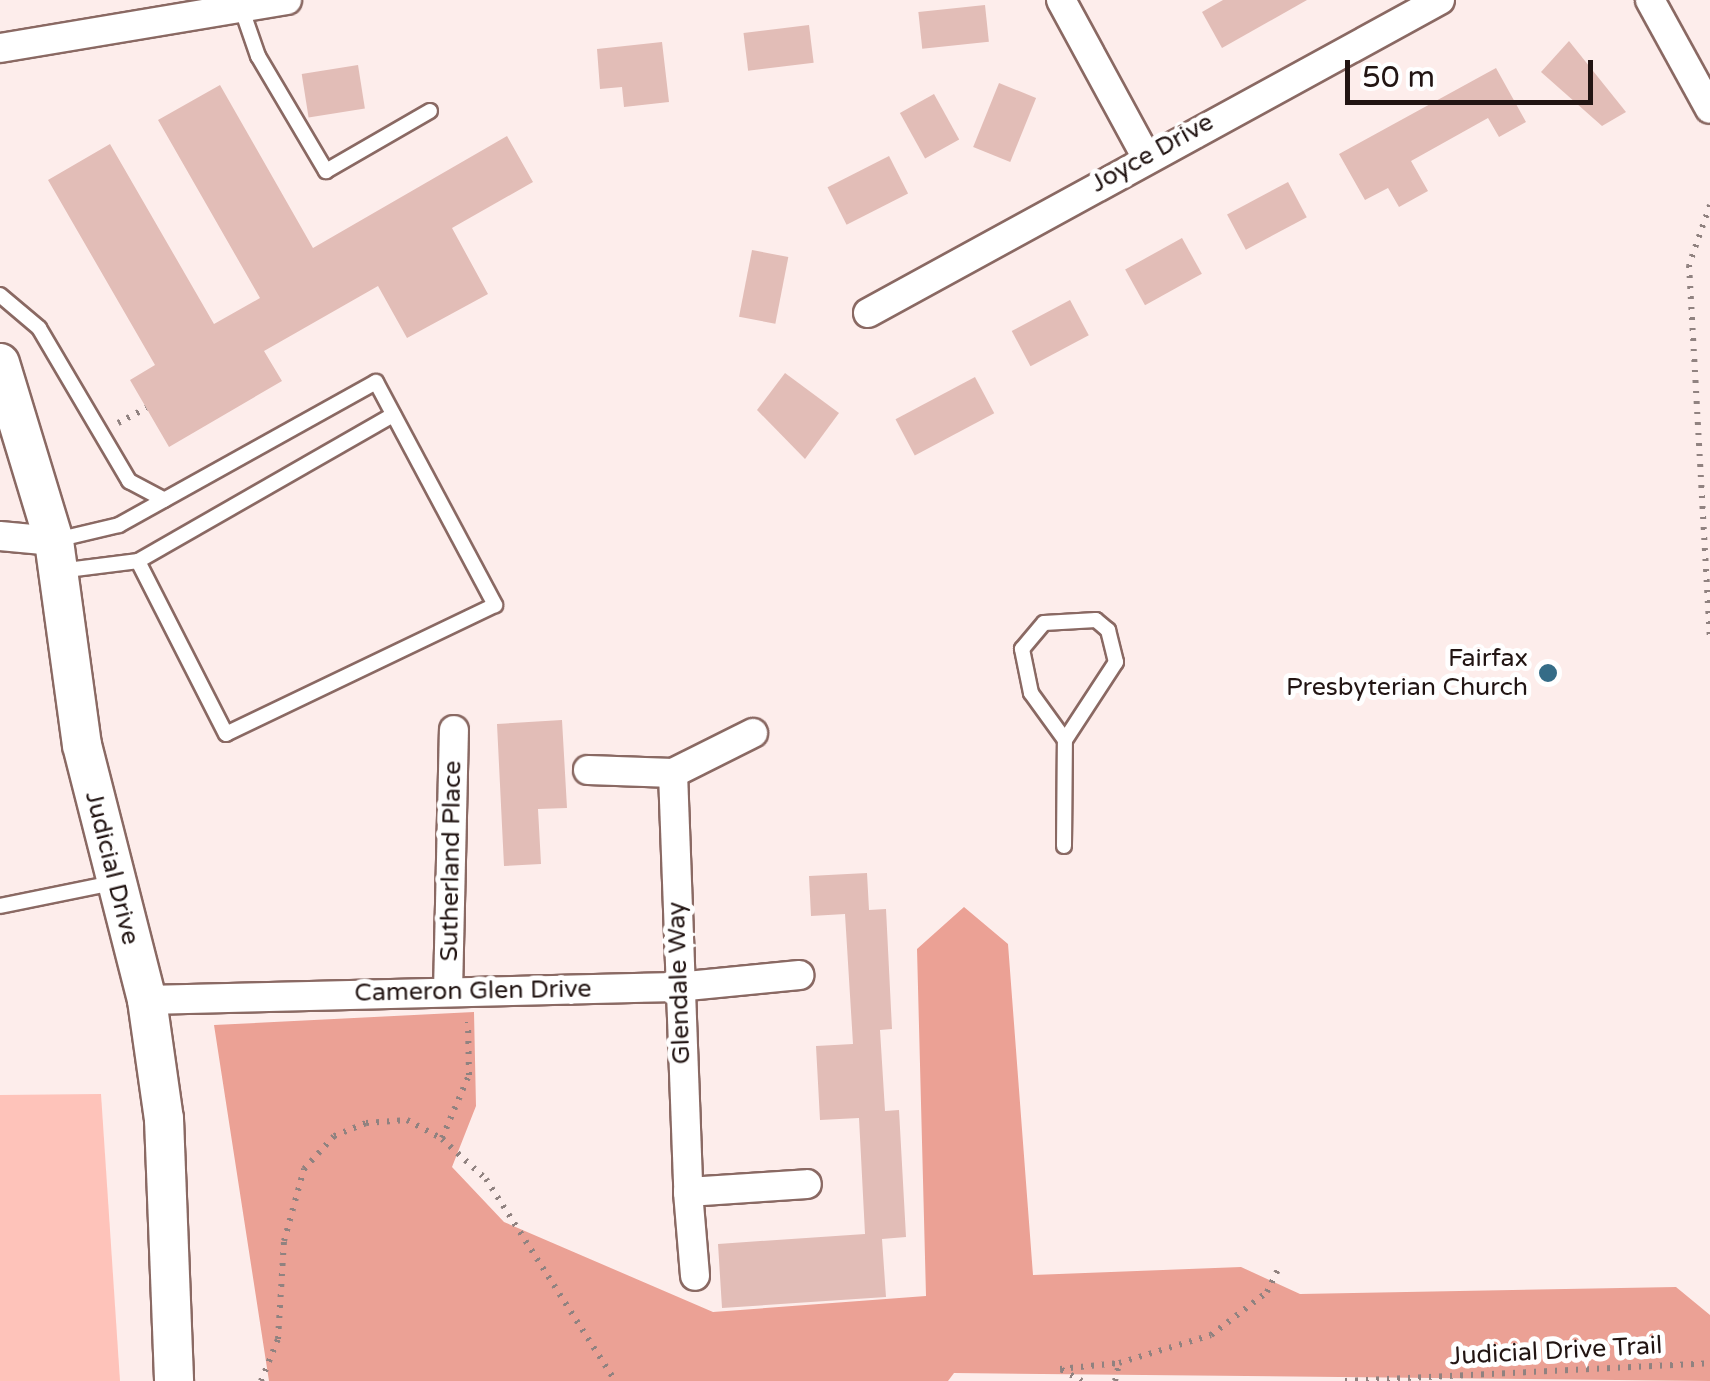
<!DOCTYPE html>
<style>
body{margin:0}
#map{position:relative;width:1710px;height:1381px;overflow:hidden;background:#fdedeb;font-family:"Varela Round",sans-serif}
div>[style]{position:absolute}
.green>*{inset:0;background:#fec3ba}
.forest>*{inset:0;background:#eba195}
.building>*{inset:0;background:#e2bdb7;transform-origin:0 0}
.path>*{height:6px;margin-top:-3px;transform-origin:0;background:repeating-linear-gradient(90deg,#908280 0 2.5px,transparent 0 10.5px)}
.roads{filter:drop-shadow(2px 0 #8a6963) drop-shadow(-2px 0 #8a6963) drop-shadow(0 2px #8a6963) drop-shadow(0 -2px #8a6963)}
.lane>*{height:14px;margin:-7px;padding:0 7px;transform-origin:7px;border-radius:7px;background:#fff}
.street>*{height:28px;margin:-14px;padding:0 14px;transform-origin:14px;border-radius:14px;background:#fff}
.secondary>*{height:38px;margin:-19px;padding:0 19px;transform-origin:19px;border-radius:19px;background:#fff}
.dots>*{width:28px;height:28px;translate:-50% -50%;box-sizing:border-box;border:5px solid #fff;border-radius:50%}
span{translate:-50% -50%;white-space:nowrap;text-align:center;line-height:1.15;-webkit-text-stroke:10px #fff;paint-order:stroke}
.street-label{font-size:25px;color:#221513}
.poi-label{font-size:25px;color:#221513}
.right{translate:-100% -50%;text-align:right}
.scale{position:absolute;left:1345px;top:60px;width:248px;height:45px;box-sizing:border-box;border:5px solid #221513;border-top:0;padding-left:12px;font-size:30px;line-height:35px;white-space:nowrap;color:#221513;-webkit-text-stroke:8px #fff;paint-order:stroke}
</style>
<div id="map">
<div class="green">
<i style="clip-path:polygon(101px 1094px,120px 1381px,0 1381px,0 1095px)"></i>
</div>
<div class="forest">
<i style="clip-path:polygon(964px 907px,1008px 944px,1033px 1275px,1241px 1267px,1300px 1294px,1676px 1287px,1710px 1315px,1710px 1381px,954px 1373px,948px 1381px,269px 1381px,214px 1025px,474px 1012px,476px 1106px,452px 1167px,504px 1222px,713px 1312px,926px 1296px,917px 949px)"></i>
</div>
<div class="building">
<i style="clip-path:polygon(1223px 0,1307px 0,1222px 48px,1202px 12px)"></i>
<i style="left:985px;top:5px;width:37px;height:67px;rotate:84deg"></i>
<i style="left:809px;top:25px;width:38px;height:66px;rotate:83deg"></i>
<i style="clip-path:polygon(1569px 41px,1626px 112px,1602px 126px,1541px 72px)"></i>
<i style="clip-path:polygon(662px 42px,669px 102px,624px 107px,622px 87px,600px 89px,597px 49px)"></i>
<i style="left:358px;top:65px;width:44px;height:57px;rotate:81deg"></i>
<i style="clip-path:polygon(1496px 68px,1526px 122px,1499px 137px,1488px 118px,1411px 161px,1428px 191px,1399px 207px,1388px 188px,1365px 200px,1339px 154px)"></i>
<i style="left:999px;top:83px;width:40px;height:69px;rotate:22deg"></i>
<i style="clip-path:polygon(220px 85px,313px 248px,507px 136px,533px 182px,452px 228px,488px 294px,407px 338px,378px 286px,264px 351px,282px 381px,169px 447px,130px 380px,155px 365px,48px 180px,110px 144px,214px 324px,260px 298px,158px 120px)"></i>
<i style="left:934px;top:94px;width:52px;height:39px;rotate:61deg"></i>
<i style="left:889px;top:156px;width:42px;height:69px;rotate:63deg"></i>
<i style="left:1288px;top:182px;width:40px;height:69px;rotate:62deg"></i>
<i style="left:1182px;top:238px;width:41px;height:65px;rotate:61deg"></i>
<i style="left:752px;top:250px;width:37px;height:68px;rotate:11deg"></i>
<i style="left:1070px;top:300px;width:40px;height:66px;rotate:62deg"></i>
<i style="clip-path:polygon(785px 373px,839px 413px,805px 459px,757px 410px)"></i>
<i style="left:975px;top:377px;width:41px;height:90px;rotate:62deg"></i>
<i style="clip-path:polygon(562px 720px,567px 808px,538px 809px,541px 864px,504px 866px,497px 724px)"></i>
<i style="clip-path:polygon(867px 873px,869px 910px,886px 909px,892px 1029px,880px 1030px,885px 1111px,899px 1110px,906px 1237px,882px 1239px,886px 1297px,722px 1308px,718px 1244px,865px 1234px,859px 1118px,820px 1120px,816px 1046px,853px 1044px,845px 914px,811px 916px,809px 876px)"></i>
</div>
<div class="path">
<i style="left:1710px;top:205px;width:64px;rotate:109.3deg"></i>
<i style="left:1689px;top:265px;width:372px;rotate:86.8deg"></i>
<i style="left:118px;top:423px;width:32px;rotate:-28deg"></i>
<i style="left:442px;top:1138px;width:69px;rotate:-66.8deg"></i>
<i style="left:469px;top:1075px;width:53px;rotate:-91.1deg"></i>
<i style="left:261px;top:1381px;width:45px;rotate:-68deg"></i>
<i style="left:278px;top:1339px;width:98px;rotate:-86.5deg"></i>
<i style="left:284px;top:1241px;width:75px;rotate:-74.5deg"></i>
<i style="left:304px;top:1169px;width:45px;rotate:-47.7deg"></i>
<i style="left:334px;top:1136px;width:35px;rotate:-22deg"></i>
<i style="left:366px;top:1123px;width:41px;rotate:-4.2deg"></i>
<i style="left:407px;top:1120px;width:40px;rotate:28deg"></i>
<i style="left:442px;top:1139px;width:59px;rotate:42.3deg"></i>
<i style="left:486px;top:1179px;width:240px;rotate:57.4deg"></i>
<i style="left:1082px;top:1381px;width:25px;rotate:-151deg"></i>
<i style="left:1060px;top:1369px;width:59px;rotate:-5.8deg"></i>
<i style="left:1115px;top:1381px;width:18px;rotate:-77deg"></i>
<i style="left:1119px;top:1363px;width:96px;rotate:-16.9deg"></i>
<i style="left:1211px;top:1335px;width:71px;rotate:-37.5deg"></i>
<i style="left:1267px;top:1292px;width:28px;rotate:-64deg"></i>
<i style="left:1345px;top:1381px;width:365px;rotate:-2.8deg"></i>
</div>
<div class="roads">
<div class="lane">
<i style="left:241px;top:7px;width:52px;rotate:70.9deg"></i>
<i style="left:258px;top:56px;width:134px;rotate:59.4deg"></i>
<i style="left:326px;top:171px;width:120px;rotate:-30deg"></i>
<i style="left:0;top:295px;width:51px;rotate:40.2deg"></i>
<i style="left:39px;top:328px;width:178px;rotate:59.5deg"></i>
<i style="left:129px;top:481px;width:40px;rotate:28deg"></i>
<i style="left:56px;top:540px;width:65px;rotate:-13.4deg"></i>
<i style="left:119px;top:525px;width:294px;rotate:-29.1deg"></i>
<i style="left:376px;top:382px;width:253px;rotate:61.9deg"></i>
<i style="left:495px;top:605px;width:298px;rotate:154.4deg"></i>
<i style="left:226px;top:734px;width:194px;rotate:-117deg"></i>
<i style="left:59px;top:571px;width:80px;rotate:-7.2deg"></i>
<i style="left:138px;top:561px;width:294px;rotate:-29.8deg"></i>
<i style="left:1064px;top:846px;width:106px;rotate:-89.5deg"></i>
<i style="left:1065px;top:740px;width:58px;rotate:-125.9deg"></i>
<i style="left:1031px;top:693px;width:45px;rotate:-101.6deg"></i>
<i style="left:1022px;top:649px;width:34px;rotate:-50deg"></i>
<i style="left:1044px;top:623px;width:52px;rotate:-3.3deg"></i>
<i style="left:1096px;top:620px;width:16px;rotate:40deg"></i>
<i style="left:1108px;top:630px;width:33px;rotate:76deg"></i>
<i style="left:1116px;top:662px;width:93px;rotate:123.2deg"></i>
<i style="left:0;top:906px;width:115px;rotate:-11.5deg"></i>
</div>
<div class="street">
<i style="left:1061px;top:0;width:176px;rotate:61.5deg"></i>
<i style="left:1650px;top:0;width:124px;rotate:61.2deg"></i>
<i style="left:0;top:48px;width:291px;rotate:-9.5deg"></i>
<i style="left:868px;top:313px;width:652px;rotate:-28.69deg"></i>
<i style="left:0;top:536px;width:54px;rotate:5.3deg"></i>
<i style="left:753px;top:733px;width:89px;rotate:153.4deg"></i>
<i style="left:673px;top:773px;width:419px;rotate:87.9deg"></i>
<i style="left:688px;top:1192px;width:119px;rotate:-3.8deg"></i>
<i style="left:588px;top:770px;width:85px;rotate:2deg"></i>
<i style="left:448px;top:992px;width:262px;rotate:-88.7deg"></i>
<i style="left:147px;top:1000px;width:530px;rotate:-1.41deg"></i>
<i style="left:677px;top:987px;width:123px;rotate:-5.6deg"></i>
<i style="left:688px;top:1192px;width:84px;rotate:85.2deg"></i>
</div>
<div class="secondary">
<i style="left:0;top:363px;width:186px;rotate:73.1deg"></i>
<i style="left:54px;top:541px;width:206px;rotate:82.2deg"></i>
<i style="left:82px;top:745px;width:263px;rotate:75.7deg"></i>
<i style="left:147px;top:1000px;width:120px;rotate:81.9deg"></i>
<i style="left:164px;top:1119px;width:262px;rotate:87.8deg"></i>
</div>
</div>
<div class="dots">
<i style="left:1548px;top:673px;background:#356c87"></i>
</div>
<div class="street-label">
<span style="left:1152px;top:153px;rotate:-29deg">Joyce Drive</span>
<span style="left:451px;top:861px;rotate:-89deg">Sutherland Place</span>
<span style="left:112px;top:868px;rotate:76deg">Judicial Drive</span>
<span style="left:679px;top:983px;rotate:-92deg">Glendale Way</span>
<span style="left:473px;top:991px;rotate:-1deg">Cameron Glen Drive</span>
<span style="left:1556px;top:1351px;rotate:-3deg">Judicial Drive Trail</span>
</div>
<div class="poi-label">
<span class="right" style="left:1528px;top:673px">Fairfax<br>Presbyterian Church</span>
</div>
<div class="scale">50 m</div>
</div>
